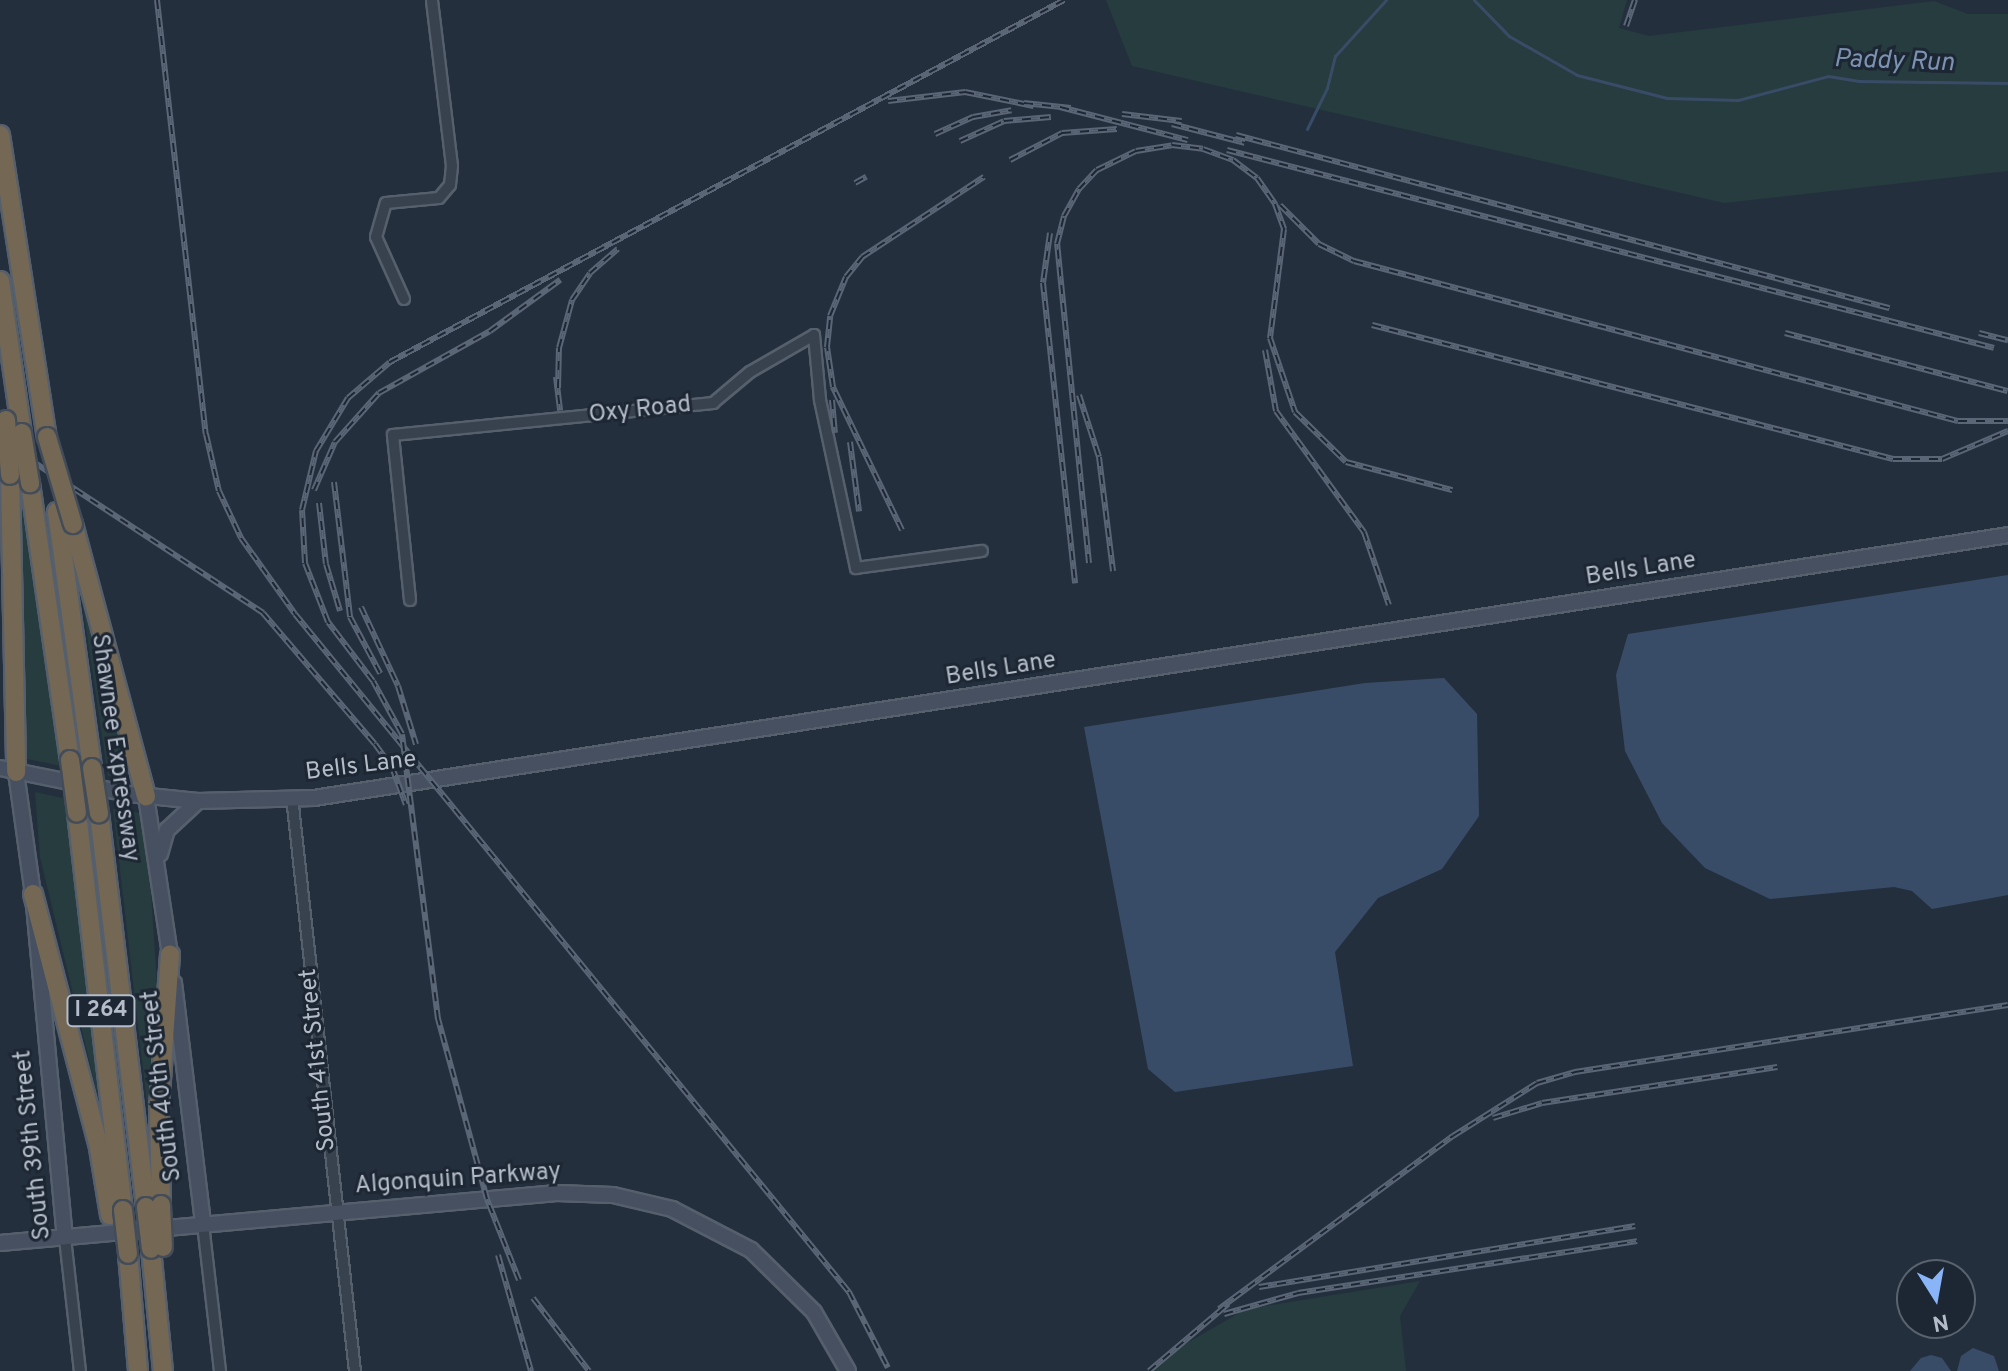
<!DOCTYPE html>
<style>
body{margin:0}
#map{position:relative;width:2008px;height:1371px;overflow:hidden;background:#242f3e;font-family:Overpass,sans-serif}
div>[style]{position:absolute}
.green>*{inset:0;background:#263c3f}
.water>*{inset:0;background:#394c67}
.stream>*{height:3px;margin:-1.5px;padding:0 1.5px;transform-origin:1.5px;border-radius:1.5px;background:#394c67}
.roads{filter:drop-shadow(2px 0 #565f6c) drop-shadow(-2px 0 #565f6c) drop-shadow(0 2px #565f6c) drop-shadow(0 -2px #565f6c)}
.street>*{height:10px;margin:-5px;padding:0 5px;transform-origin:5px;border-radius:5px;background:#38414e}
.secondary>*{height:14px;margin:-7px;padding:0 7px;transform-origin:7px;border-radius:7px;background:#465061}
.highway>*{height:18px;margin:-9px;padding:0 9px;transform-origin:9px;border-radius:9px;background:#746855}
.rail>*{height:6px;margin-top:-3px;transform-origin:0;background:repeating-linear-gradient(90deg,#1d2633 0 9px,#5a6575 0 18px);box-sizing:border-box;border-block:2px solid #5a6575}
.bridges{filter:drop-shadow(2px 0 #434c59) drop-shadow(-2px 0 #434c59) drop-shadow(0 2px #434c59) drop-shadow(0 -2px #434c59)}
.highway-bridge>*{height:18px;margin:-9px;padding:0 9px;transform-origin:9px;border-radius:9px;background:#746855}
span{translate:-50% -50%;white-space:nowrap;text-align:center;line-height:1.15;-webkit-text-stroke:6px #1d2633;paint-order:stroke}
.shield-label span{padding:2px 6px;background:#1d2633;border:2px solid;border-radius:6px;-webkit-text-stroke-width:0}
.shield-label{font-size:22px;color:#b4bcc9;font-weight:700}
.street-label{font-size:24px;color:#b4bcc9}
.water-label{font-size:26px;color:#7c92b1;font-style:italic}
.north{position:absolute;left:1896px;top:1259px;width:80px;height:80px;box-sizing:border-box;background:#1d2633;border:2px solid #59626f;border-radius:50%;rotate:169deg;font-size:22px;font-weight:700;line-height:32px;text-align:center;color:#b4bcc9}
.north::after{content:'';display:block;margin:auto;width:28px;height:36px;background:#8ab4f8;clip-path:polygon(50% 0,100% 100%,50% 72%,0 100%)}
</style>
<div id="map">
<div class="green">
<i style="clip-path:polygon(1106px 0,1627px 0,1619px 28px,1649px 36px,1934px 1px,1968px 14px,2008px 14px,2008px 171px,1724px 203px,1132px 66px)"></i>
<i style="clip-path:polygon(19px 507px,24px 507px,62px 766px,22px 758px)"></i>
<i style="clip-path:polygon(74px 548px,136px 781px,108px 776px)"></i>
<i style="clip-path:polygon(35px 792px,67px 799px,103px 1118px,40px 857px)"></i>
<i style="clip-path:polygon(113px 809px,146px 814px,158px 1000px,156px 1181px)"></i>
<i style="clip-path:polygon(1420px 1281px,1400px 1316px,1406px 1371px,1155px 1371px,1182px 1346px,1246px 1309px)"></i>
</div>
<div class="water">
<i style="clip-path:polygon(2008px 575px,2008px 895px,1932px 909px,1912px 891px,1894px 887px,1770px 899px,1705px 868px,1662px 823px,1625px 751px,1616px 675px,1628px 634px)"></i>
<i style="clip-path:polygon(1444px 678px,1477px 714px,1479px 816px,1442px 869px,1378px 898px,1335px 952px,1353px 1066px,1175px 1092px,1148px 1069px,1084px 727px,1365px 683px)"></i>
<i style="clip-path:polygon(1973px 1348px,1994px 1356px,1999px 1371px,1957px 1371px,1961px 1356px)"></i>
<i style="clip-path:polygon(1931px 1355px,1942px 1358px,1951px 1371px,1910px 1371px,1921px 1358px)"></i>
</div>
<div class="stream">
<i style="left:1474px;top:0;width:50px;rotate:45.8deg"></i>
<i style="left:1509px;top:36px;width:78px;rotate:29.8deg"></i>
<i style="left:1577px;top:75px;width:93px;rotate:14.3deg"></i>
<i style="left:1667px;top:98px;width:71px;rotate:1.6deg"></i>
<i style="left:1738px;top:100px;width:93px;rotate:-14.9deg"></i>
<i style="left:1828px;top:76px;width:30px;rotate:9deg"></i>
<i style="left:1858px;top:81px;width:150px;rotate:0.8deg"></i>
<i style="left:1307px;top:129px;width:46px;rotate:-64deg"></i>
<i style="left:1327px;top:88px;width:33px;rotate:-76deg"></i>
<i style="left:1335px;top:56px;width:76px;rotate:-47.7deg"></i>
</div>
<div class="roads">
<div class="street">
<i style="left:404px;top:299px;width:68px;rotate:-114.3deg"></i>
<i style="left:376px;top:237px;width:35px;rotate:-74deg"></i>
<i style="left:386px;top:203px;width:53px;rotate:-5.4deg"></i>
<i style="left:439px;top:198px;width:17px;rotate:-50deg"></i>
<i style="left:450px;top:185px;width:19px;rotate:-84deg"></i>
<i style="left:452px;top:166px;width:167px;rotate:-96.9deg"></i>
<i style="left:410px;top:600px;width:166px;rotate:-95.9deg"></i>
<i style="left:393px;top:435px;width:322px;rotate:-5.7deg"></i>
<i style="left:713px;top:403px;width:48px;rotate:-40deg"></i>
<i style="left:750px;top:372px;width:74px;rotate:-30deg"></i>
<i style="left:814px;top:335px;width:65px;rotate:84.7deg"></i>
<i style="left:820px;top:400px;width:172px;rotate:77.9deg"></i>
<i style="left:856px;top:568px;width:127px;rotate:-7.7deg"></i>
<i style="left:292px;top:797px;width:577px;rotate:83.74deg"></i>
<i style="left:203px;top:1224px;width:148px;rotate:83.4deg"></i>
<i style="left:65px;top:1238px;width:134px;rotate:83.6deg"></i>
</div>
<div class="secondary">
<i style="left:0;top:768px;width:132px;rotate:11.4deg"></i>
<i style="left:129px;top:794px;width:69px;rotate:5.8deg"></i>
<i style="left:198px;top:801px;width:116px;rotate:-1.5deg"></i>
<i style="left:314px;top:798px;width:1714px;rotate:-8.82deg"></i>
<i style="left:16px;top:772px;width:123px;rotate:82.1deg"></i>
<i style="left:33px;top:894px;width:345px;rotate:84.7deg"></i>
<i style="left:146px;top:796px;width:168px;rotate:81.4deg"></i>
<i style="left:160px;top:854px;width:25px;rotate:-74deg"></i>
<i style="left:167px;top:830px;width:42px;rotate:-43.1deg"></i>
<i style="left:174px;top:983px;width:243px;rotate:83.1deg"></i>
<i style="left:0;top:1243px;width:559px;rotate:-5.13deg"></i>
<i style="left:557px;top:1193px;width:56px;rotate:2deg"></i>
<i style="left:613px;top:1195px;width:61px;rotate:13.3deg"></i>
<i style="left:672px;top:1209px;width:89px;rotate:27.4deg"></i>
<i style="left:751px;top:1250px;width:88px;rotate:44.5deg"></i>
<i style="left:814px;top:1312px;width:68px;rotate:60deg"></i>
</div>
<div class="highway">
<i style="left:0;top:135px;width:306px;rotate:81.2deg"></i>
<i style="left:0;top:281px;width:154px;rotate:81.8deg"></i>
<i style="left:10px;top:475px;width:297px;rotate:88.8deg"></i>
<i style="left:30px;top:483px;width:280px;rotate:81.8deg"></i>
<i style="left:57px;top:512px;width:258px;rotate:82.2deg"></i>
<i style="left:73px;top:524px;width:282px;rotate:75deg"></i>
<i style="left:77px;top:813px;width:400px;rotate:83.4deg"></i>
<i style="left:99px;top:813px;width:397px;rotate:83.2deg"></i>
<i style="left:33px;top:894px;width:262px;rotate:75.4deg"></i>
<i style="left:99px;top:1148px;width:68px;rotate:80.7deg"></i>
<i style="left:161px;top:1205px;width:97px;rotate:-91.2deg"></i>
<i style="left:159px;top:1108px;width:154px;rotate:-85.9deg"></i>
<i style="left:151px;top:1249px;width:123px;rotate:84.4deg"></i>
<i style="left:128px;top:1254px;width:117px;rotate:85.1deg"></i>
</div>
</div>
<div class="rail">
<i style="left:157px;top:0;width:437px;rotate:83.6deg"></i>
<i style="left:206px;top:434px;width:58px;rotate:77.2deg"></i>
<i style="left:219px;top:491px;width:52px;rotate:64.9deg"></i>
<i style="left:241px;top:538px;width:93px;rotate:54.6deg"></i>
<i style="left:295px;top:614px;width:876px;rotate:50.75deg"></i>
<i style="left:849px;top:1292px;width:85px;rotate:62.8deg"></i>
<i style="left:1626px;top:26px;width:28px;rotate:-71deg"></i>
<i style="left:888px;top:101px;width:78px;rotate:-6.7deg"></i>
<i style="left:965px;top:92px;width:70px;rotate:11.5deg"></i>
<i style="left:1024px;top:103px;width:47px;rotate:6.1deg"></i>
<i style="left:1060px;top:107px;width:132px;rotate:14.5deg"></i>
<i style="left:1122px;top:114px;width:60px;rotate:6.7deg"></i>
<i style="left:1172px;top:124px;width:75px;rotate:14.6deg"></i>
<i style="left:935px;top:134px;width:42px;rotate:-24.1deg"></i>
<i style="left:973px;top:117px;width:39px;rotate:-10deg"></i>
<i style="left:1236px;top:135px;width:676px;rotate:14.84deg"></i>
<i style="left:960px;top:141px;width:48px;rotate:-24.4deg"></i>
<i style="left:1004px;top:121px;width:47px;rotate:-4.9deg"></i>
<i style="left:1227px;top:150px;width:792px;rotate:14.47deg"></i>
<i style="left:1010px;top:160px;width:59px;rotate:-27.4deg"></i>
<i style="left:1062px;top:133px;width:55px;rotate:-4.2deg"></i>
<i style="left:855px;top:183px;width:13px;rotate:-29deg"></i>
<i style="left:1280px;top:205px;width:55px;rotate:45deg"></i>
<i style="left:1319px;top:244px;width:39px;rotate:26deg"></i>
<i style="left:1354px;top:261px;width:625px;rotate:14.84deg"></i>
<i style="left:1958px;top:421px;width:50px"></i>
<i style="left:1050px;top:233px;width:50px;rotate:98deg"></i>
<i style="left:1043px;top:283px;width:302px;rotate:83.9deg"></i>
<i style="left:1372px;top:325px;width:538px;rotate:14.42deg"></i>
<i style="left:1893px;top:459px;width:49px"></i>
<i style="left:1942px;top:459px;width:72px;rotate:-23deg"></i>
<i style="left:1785px;top:333px;width:230px;rotate:14.6deg"></i>
<i style="left:1979px;top:333px;width:30px;rotate:14deg"></i>
<i style="left:1265px;top:350px;width:62px;rotate:79.8deg"></i>
<i style="left:1276px;top:411px;width:150px;rotate:54deg"></i>
<i style="left:1364px;top:532px;width:77px;rotate:71.1deg"></i>
<i style="left:556px;top:377px;width:34px;rotate:83deg"></i>
<i style="left:558px;top:388px;width:40px;rotate:-88.6deg"></i>
<i style="left:559px;top:348px;width:50px;rotate:-74.8deg"></i>
<i style="left:572px;top:300px;width:32px;rotate:-56deg"></i>
<i style="left:590px;top:273px;width:37px;rotate:-41deg"></i>
<i style="left:1079px;top:395px;width:65px;rotate:72.1deg"></i>
<i style="left:1099px;top:457px;width:115px;rotate:83deg"></i>
<i style="left:832px;top:400px;width:33px;rotate:85deg"></i>
<i style="left:0;top:440px;width:315px;rotate:33.3deg"></i>
<i style="left:263px;top:613px;width:172px;rotate:49.5deg"></i>
<i style="left:375px;top:744px;width:29px;rotate:54deg"></i>
<i style="left:392px;top:767px;width:40px;rotate:69.8deg"></i>
<i style="left:850px;top:442px;width:70px;rotate:82.6deg"></i>
<i style="left:334px;top:482px;width:136px;rotate:83.2deg"></i>
<i style="left:350px;top:617px;width:64px;rotate:61.8deg"></i>
<i style="left:314px;top:490px;width:52px;rotate:-66.4deg"></i>
<i style="left:335px;top:442px;width:66px;rotate:-48.1deg"></i>
<i style="left:379px;top:393px;width:127px;rotate:-29.2deg"></i>
<i style="left:490px;top:331px;width:87px;rotate:-36.1deg"></i>
<i style="left:319px;top:503px;width:61px;rotate:83.5deg"></i>
<i style="left:326px;top:564px;width:49px;rotate:73.4deg"></i>
<i style="left:902px;top:530px;width:159px;rotate:-115.8deg"></i>
<i style="left:833px;top:387px;width:40px;rotate:-98.5deg"></i>
<i style="left:827px;top:347px;width:31px;rotate:-84deg"></i>
<i style="left:830px;top:316px;width:42px;rotate:-67.7deg"></i>
<i style="left:846px;top:277px;width:26px;rotate:-51deg"></i>
<i style="left:862px;top:257px;width:146px;rotate:-33.3deg"></i>
<i style="left:1089px;top:563px;width:321px;rotate:-95.7deg"></i>
<i style="left:1057px;top:244px;width:29px;rotate:-76deg"></i>
<i style="left:1064px;top:216px;width:31px;rotate:-61deg"></i>
<i style="left:1079px;top:189px;width:26px;rotate:-47deg"></i>
<i style="left:1097px;top:170px;width:43px;rotate:-26deg"></i>
<i style="left:1136px;top:151px;width:36px;rotate:-9deg"></i>
<i style="left:1172px;top:145px;width:31px;rotate:7deg"></i>
<i style="left:1203px;top:149px;width:32px;rotate:20deg"></i>
<i style="left:1233px;top:160px;width:30px;rotate:37deg"></i>
<i style="left:1257px;top:178px;width:32px;rotate:55deg"></i>
<i style="left:1275px;top:204px;width:27px;rotate:70deg"></i>
<i style="left:1284px;top:229px;width:110px;rotate:97.3deg"></i>
<i style="left:1270px;top:338px;width:78px;rotate:71.3deg"></i>
<i style="left:1295px;top:412px;width:71px;rotate:44.4deg"></i>
<i style="left:1346px;top:462px;width:110px;rotate:14.8deg"></i>
<i style="left:361px;top:607px;width:87px;rotate:64.9deg"></i>
<i style="left:398px;top:686px;width:61px;rotate:72.8deg"></i>
<i style="left:1493px;top:1118px;width:51px;rotate:-17deg"></i>
<i style="left:1542px;top:1103px;width:238px;rotate:-8.7deg"></i>
<i style="left:498px;top:1255px;width:121px;rotate:74.1deg"></i>
<i style="left:519px;top:1280px;width:87px;rotate:-111.6deg"></i>
<i style="left:487px;top:1199px;width:187px;rotate:-105.2deg"></i>
<i style="left:438px;top:1019px;width:287px;rotate:-97.2deg"></i>
<i style="left:402px;top:734px;width:60px;rotate:-118.7deg"></i>
<i style="left:373px;top:681px;width:74px;rotate:-127.3deg"></i>
<i style="left:328px;top:622px;width:63px;rotate:-111.3deg"></i>
<i style="left:305px;top:563px;width:53px;rotate:-93.2deg"></i>
<i style="left:302px;top:510px;width:61px;rotate:-76.7deg"></i>
<i style="left:316px;top:451px;width:62px;rotate:-58.9deg"></i>
<i style="left:348px;top:398px;width:55px;rotate:-40.6deg"></i>
<i style="left:390px;top:362px;width:765px;rotate:-28.24deg"></i>
<i style="left:1259px;top:1287px;width:381px;rotate:-9.2deg"></i>
<i style="left:533px;top:1298px;width:92px;rotate:52.5deg"></i>
<i style="left:1219px;top:1309px;width:291px;rotate:-36.5deg"></i>
<i style="left:1453px;top:1136px;width:99px;rotate:-32.2deg"></i>
<i style="left:1537px;top:1083px;width:40px;rotate:-16deg"></i>
<i style="left:1575px;top:1072px;width:438px;rotate:-8.8deg"></i>
<i style="left:1224px;top:1314px;width:77px;rotate:-15.8deg"></i>
<i style="left:1298px;top:1293px;width:343px;rotate:-8.7deg"></i>
<i style="left:1149px;top:1371px;width:104px;rotate:-40.3deg"></i>
</div>
<div class="bridges">
<div class="highway-bridge">
<i style="left:6px;top:420px;width:55px;rotate:85.8deg"></i>
<i style="left:22px;top:433px;width:51px;rotate:80.9deg"></i>
<i style="left:47px;top:437px;width:91px;rotate:73.4deg"></i>
<i style="left:70px;top:760px;width:53px;rotate:82.5deg"></i>
<i style="left:92px;top:768px;width:46px;rotate:81.2deg"></i>
<i style="left:161px;top:1205px;width:42px;rotate:87.3deg"></i>
<i style="left:146px;top:1207px;width:42px;rotate:83.2deg"></i>
<i style="left:123px;top:1210px;width:44px;rotate:83.5deg"></i>
</div>
</div>
<div class="shield-label">
<span style="left:101px;top:1011px">I 264</span>
</div>
<div class="street-label">
<span style="left:640px;top:411px;rotate:-6deg">Oxy Road</span>
<span style="left:1641px;top:570px;rotate:-9deg">Bells Lane</span>
<span style="left:1001px;top:670px;rotate:-9deg">Bells Lane</span>
<span style="left:114px;top:748px;rotate:82deg">Shawnee Expressway</span>
<span style="left:361px;top:767px;rotate:-7deg">Bells Lane</span>
<span style="left:319px;top:1060px;rotate:-96deg">South 41st Street</span>
<span style="left:163px;top:1086px;rotate:-97deg">South 40th Street</span>
<span style="left:34px;top:1145px;rotate:-96deg">South 39th Street</span>
<span style="left:458px;top:1180px;rotate:-4deg">Algonquin Parkway</span>
</div>
<div class="water-label">
<span style="left:1894px;top:62px;rotate:2deg">Paddy Run</span>
</div>
<div class="north">N</div>
</div>
